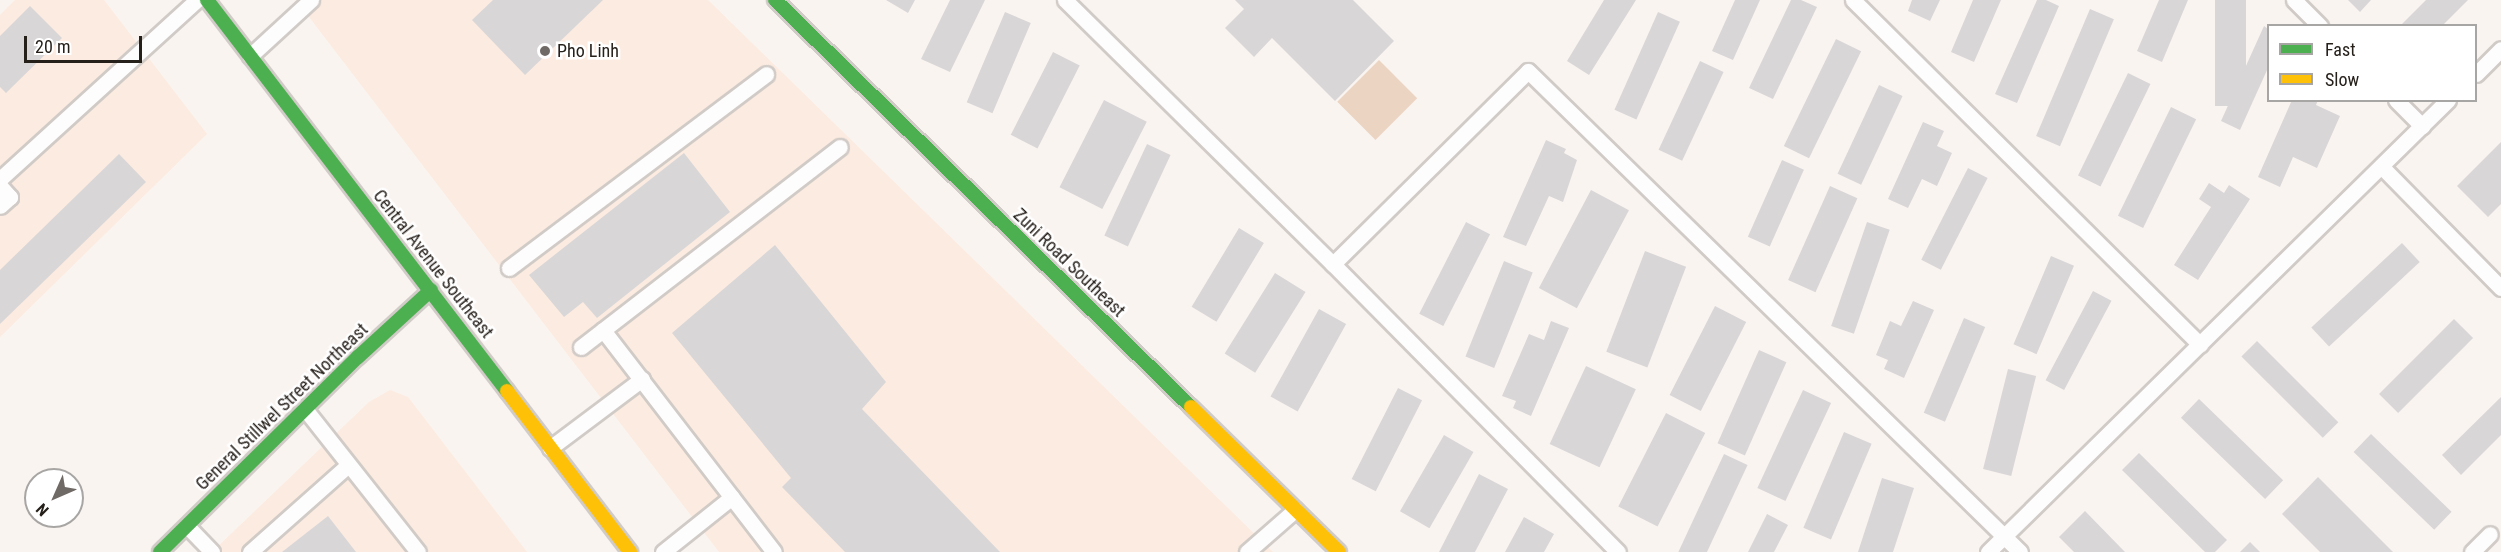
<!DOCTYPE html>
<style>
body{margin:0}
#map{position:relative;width:2501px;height:552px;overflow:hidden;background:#faf4f0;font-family:"Roboto Condensed",sans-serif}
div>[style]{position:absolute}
.built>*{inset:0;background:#fcebe0}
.green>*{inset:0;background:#ecd4c3;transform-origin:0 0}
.building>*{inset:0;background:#d9d6d8;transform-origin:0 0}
.roads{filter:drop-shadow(2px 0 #d1cbc7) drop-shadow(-2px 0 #d1cbc7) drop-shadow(0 2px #d1cbc7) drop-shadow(0 -2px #d1cbc7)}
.lane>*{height:15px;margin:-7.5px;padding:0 7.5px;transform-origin:7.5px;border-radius:7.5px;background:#fefdfd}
.fast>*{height:14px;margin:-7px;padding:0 7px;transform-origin:7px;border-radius:7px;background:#4caf50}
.slow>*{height:14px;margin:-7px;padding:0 7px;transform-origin:7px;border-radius:7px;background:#ffc107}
.dots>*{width:16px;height:16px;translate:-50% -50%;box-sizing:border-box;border:3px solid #fff;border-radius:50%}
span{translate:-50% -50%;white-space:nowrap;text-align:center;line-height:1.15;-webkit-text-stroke:5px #fff;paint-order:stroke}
.poi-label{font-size:18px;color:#26201b}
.left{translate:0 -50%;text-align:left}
.street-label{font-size:18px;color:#26201b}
.legend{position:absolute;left:2267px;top:24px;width:210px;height:78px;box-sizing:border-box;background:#fff;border:2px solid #a8a6a4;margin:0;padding:8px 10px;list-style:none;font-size:18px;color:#26201b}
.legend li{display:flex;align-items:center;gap:12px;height:30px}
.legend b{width:30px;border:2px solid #a8a6a4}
.north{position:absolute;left:24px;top:468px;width:60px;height:60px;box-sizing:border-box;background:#fff;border:2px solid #a8a6a4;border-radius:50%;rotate:225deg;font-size:16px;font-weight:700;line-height:24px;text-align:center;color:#26201b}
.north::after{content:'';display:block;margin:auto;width:21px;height:27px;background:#706a66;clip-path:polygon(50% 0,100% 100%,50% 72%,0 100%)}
.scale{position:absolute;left:24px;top:36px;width:118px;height:27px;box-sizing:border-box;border:3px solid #26201b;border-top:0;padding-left:8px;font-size:18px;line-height:21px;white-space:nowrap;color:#26201b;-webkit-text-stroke:4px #fff;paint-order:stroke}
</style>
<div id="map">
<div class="built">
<i style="clip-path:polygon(15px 0,104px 0,207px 134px,0 337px,0 15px)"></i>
<i style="clip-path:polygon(296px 0,708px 0,1273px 552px,719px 552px)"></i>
<i style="clip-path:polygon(390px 390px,408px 397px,527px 552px,212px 552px,369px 402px)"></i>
</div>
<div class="green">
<i style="left:1379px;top:60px;width:54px;height:59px;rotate:45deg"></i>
</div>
<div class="building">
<i style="clip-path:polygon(493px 0,603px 0,525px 75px,472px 20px)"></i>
<i style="clip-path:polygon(886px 0,915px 0,908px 13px)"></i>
<i style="clip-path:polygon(950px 0,985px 0,950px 72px,921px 59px)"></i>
<i style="clip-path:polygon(1235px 0,1353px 0,1394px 41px,1335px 101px,1272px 38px,1254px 57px,1225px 28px,1244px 9px)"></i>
<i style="clip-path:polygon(1604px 0,1636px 0,1589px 75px,1567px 61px)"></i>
<i style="clip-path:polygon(1735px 0,1760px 0,1733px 60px,1712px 51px)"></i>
<i style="clip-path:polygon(1791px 0,1801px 0,1817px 7px,1773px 99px,1749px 88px)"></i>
<i style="clip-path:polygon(1912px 0,1940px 0,1930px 21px,1908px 11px)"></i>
<i style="clip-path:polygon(1973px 0,2001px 0,1974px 62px,1951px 52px)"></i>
<i style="clip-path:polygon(2037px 0,2046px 0,2059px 6px,2017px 103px,1995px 94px)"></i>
<i style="clip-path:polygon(2159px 0,2188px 0,2162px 62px,2137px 51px)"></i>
<i style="left:2215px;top:0;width:31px;height:106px"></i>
<i style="clip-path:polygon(2348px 0,2371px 0,2360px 12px)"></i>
<i style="clip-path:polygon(2426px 0,2468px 0,2442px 26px,2400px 26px)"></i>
<i style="clip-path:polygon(30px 6px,62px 38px,6px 93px,0 87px,0 36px)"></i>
<i style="left:2090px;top:9px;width:26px;height:138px;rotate:23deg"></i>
<i style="left:1005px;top:12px;width:28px;height:98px;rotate:23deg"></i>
<i style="left:1658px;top:12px;width:24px;height:107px;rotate:24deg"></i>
<i style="clip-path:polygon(2264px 26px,2268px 29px,2268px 68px,2240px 130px,2221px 121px)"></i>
<i style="left:1836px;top:39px;width:28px;height:119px;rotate:26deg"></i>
<i style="left:1053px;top:52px;width:30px;height:93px;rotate:27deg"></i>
<i style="left:1700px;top:61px;width:26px;height:98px;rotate:25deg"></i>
<i style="left:2128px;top:73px;width:25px;height:114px;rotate:26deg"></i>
<i style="left:1879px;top:85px;width:26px;height:98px;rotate:25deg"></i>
<i style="left:1104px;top:100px;width:48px;height:98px;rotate:27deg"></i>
<i style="clip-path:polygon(2292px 100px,2318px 100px,2316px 105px,2340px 116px,2317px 168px,2293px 157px,2280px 187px,2258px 177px)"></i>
<i style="left:2171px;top:107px;width:28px;height:121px;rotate:26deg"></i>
<i style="clip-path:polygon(1923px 122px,1944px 131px,1937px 146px,1952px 153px,1937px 186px,1922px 179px,1908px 208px,1888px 199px)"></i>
<i style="clip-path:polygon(1546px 140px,1566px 149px,1564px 153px,1577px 160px,1563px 202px,1549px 196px,1526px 246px,1503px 237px)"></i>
<i style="clip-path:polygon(2501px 142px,2501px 204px,2488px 217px,2457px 186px)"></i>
<i style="left:1147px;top:144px;width:26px;height:101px;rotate:25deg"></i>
<i style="clip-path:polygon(684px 153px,730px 212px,597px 318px,583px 302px,564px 317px,529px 275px)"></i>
<i style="clip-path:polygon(119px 154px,146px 182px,0 324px,0 270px)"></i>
<i style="left:1782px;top:160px;width:24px;height:84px;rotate:24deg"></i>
<i style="left:1968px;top:168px;width:22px;height:103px;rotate:27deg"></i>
<i style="clip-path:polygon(2209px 183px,2224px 193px,2229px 185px,2250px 199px,2198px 280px,2174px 265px,2211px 207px,2199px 199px)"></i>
<i style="left:1830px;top:186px;width:30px;height:103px;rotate:24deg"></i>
<i style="left:1591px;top:190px;width:43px;height:111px;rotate:28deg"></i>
<i style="left:1466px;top:222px;width:27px;height:103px;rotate:27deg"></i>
<i style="left:1867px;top:222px;width:24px;height:110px;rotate:19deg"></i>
<i style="left:1239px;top:228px;width:29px;height:92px;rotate:31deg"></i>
<i style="left:2402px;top:243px;width:26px;height:124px;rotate:47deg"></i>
<i style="clip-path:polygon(775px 245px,886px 382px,862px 409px,1000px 552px,845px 552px,782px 487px,791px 478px,672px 333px)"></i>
<i style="left:1645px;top:251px;width:44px;height:108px;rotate:21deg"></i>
<i style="left:2051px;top:256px;width:25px;height:96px;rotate:23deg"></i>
<i style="left:1504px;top:261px;width:31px;height:103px;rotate:22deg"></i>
<i style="left:1275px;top:273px;width:36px;height:95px;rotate:32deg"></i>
<i style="left:2093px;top:291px;width:21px;height:101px;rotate:28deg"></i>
<i style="clip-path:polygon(1913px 301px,1934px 310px,1904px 378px,1884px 369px,1888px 360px,1876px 355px,1890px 321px,1901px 326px)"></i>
<i style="left:1715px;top:306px;width:35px;height:100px;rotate:27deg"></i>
<i style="left:1319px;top:309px;width:31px;height:100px;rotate:29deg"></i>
<i style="left:1964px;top:318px;width:23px;height:103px;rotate:23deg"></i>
<i style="left:2454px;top:319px;width:27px;height:106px;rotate:45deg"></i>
<i style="clip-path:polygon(1551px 321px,1569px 328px,1531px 416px,1513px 408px,1516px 401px,1502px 396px,1529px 334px,1544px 340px)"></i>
<i style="left:2257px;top:341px;width:115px;height:22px;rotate:45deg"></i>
<i style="left:1759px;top:350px;width:30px;height:102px;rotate:24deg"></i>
<i style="left:1586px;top:366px;width:55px;height:86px;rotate:25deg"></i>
<i style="left:2008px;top:369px;width:29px;height:103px;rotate:14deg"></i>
<i style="left:1398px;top:388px;width:27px;height:102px;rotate:27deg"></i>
<i style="left:1803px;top:390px;width:31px;height:108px;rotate:25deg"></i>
<i style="clip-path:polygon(2501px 397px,2501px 435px,2461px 475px,2442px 455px)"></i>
<i style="left:2199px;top:399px;width:117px;height:26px;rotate:44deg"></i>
<i style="left:1666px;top:413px;width:44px;height:105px;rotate:27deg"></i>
<i style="left:1844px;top:432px;width:30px;height:104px;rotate:23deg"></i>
<i style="left:2371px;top:434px;width:112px;height:25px;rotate:44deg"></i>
<i style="left:1444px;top:435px;width:34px;height:88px;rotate:30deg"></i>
<i style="clip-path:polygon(2139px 453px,2227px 540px,2215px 552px,2205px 552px,2122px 470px)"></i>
<i style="left:1724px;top:454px;width:26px;height:108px;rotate:25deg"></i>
<i style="clip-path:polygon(1479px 474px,1508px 489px,1475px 552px,1439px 552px)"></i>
<i style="clip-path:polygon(2318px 477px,2393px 552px,2320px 552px,2282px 514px)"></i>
<i style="clip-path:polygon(1882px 478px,1914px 488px,1893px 552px,1858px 552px)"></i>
<i style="clip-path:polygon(2085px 511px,2125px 552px,2074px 552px,2059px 537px)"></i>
<i style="clip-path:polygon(1767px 514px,1788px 525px,1774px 552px,1748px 552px)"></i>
<i style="clip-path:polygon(328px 516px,356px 552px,282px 552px)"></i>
<i style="clip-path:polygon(1524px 517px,1554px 534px,1544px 552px,1505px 552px)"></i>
<i style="clip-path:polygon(2250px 542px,2260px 552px,2240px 552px)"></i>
</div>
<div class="roads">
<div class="lane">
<i style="left:1065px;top:0;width:376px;rotate:44.6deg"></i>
<i style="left:1333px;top:264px;width:405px;rotate:45.3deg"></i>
<i style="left:1853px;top:0;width:489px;rotate:44.8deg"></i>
<i style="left:2294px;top:0;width:37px;rotate:45deg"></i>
<i style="left:250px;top:56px;width:83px;rotate:-42.6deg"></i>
<i style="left:2476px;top:74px;width:35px;rotate:-45deg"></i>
<i style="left:2396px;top:100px;width:37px;rotate:45deg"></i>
<i style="left:2381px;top:166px;width:171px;rotate:45.5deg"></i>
<i style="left:0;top:179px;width:266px;rotate:-42.3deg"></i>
<i style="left:0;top:186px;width:15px;rotate:48deg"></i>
<i style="left:10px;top:197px;width:13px;rotate:138deg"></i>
<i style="left:1333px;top:264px;width:274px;rotate:-44.7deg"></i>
<i style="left:1528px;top:71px;width:688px;rotate:44.35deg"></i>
<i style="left:509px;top:268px;width:322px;rotate:-37deg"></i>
<i style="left:603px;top:330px;width:280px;rotate:52.4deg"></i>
<i style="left:581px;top:347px;width:327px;rotate:-37.7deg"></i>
<i style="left:305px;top:409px;width:182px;rotate:51.7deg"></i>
<i style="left:550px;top:448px;width:115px;rotate:-36.9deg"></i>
<i style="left:187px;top:526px;width:36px;rotate:46deg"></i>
<i style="left:250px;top:552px;width:131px;rotate:-41.6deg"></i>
<i style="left:663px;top:552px;width:88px;rotate:-38.6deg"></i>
<i style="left:1247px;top:552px;width:64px;rotate:-41.2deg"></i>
<i style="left:1988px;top:552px;width:645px;rotate:-44.5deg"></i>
<i style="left:2472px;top:552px;width:25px;rotate:-45deg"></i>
</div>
<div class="fast">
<i style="left:207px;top:0;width:493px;rotate:52.5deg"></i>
<i style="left:775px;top:0;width:582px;rotate:44.37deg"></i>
<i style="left:160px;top:552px;width:278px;rotate:-44.6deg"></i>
<i style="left:358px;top:357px;width:99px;rotate:-42.5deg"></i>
</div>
<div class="slow">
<i style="left:507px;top:391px;width:203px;rotate:52.6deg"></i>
<i style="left:1191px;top:407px;width:207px;rotate:44.4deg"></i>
</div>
</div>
<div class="dots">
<i style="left:545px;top:51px;background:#706a66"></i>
</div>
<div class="poi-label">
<span class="left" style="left:557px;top:51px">Pho Linh</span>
</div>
<div class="street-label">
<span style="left:1069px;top:263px;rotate:44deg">Zuni Road Southeast</span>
<span style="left:433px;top:264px;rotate:52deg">Central Avenue Southeast</span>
<span style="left:282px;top:407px;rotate:-44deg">General Stillwel Street Northeast</span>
</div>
<ul class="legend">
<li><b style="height:8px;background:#4caf50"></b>Fast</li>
<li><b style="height:8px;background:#ffc107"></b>Slow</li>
</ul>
<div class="north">N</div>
<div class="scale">20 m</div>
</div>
